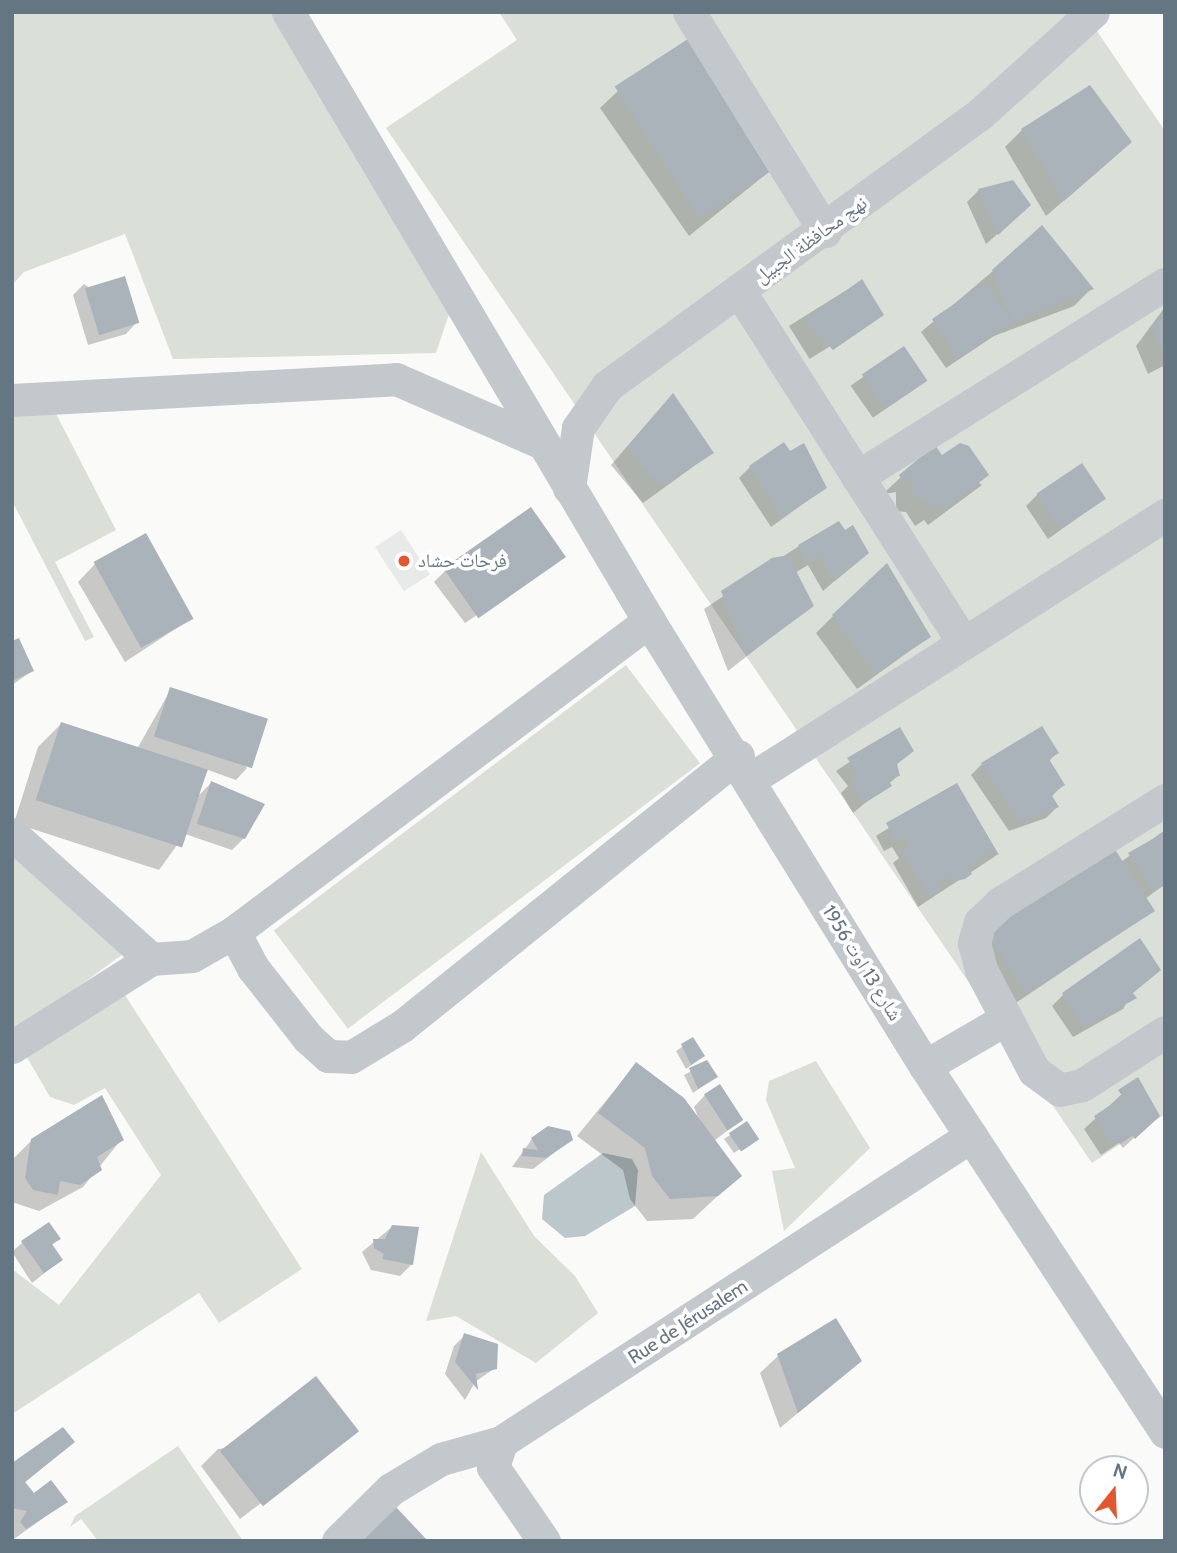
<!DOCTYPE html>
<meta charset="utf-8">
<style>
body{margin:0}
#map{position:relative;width:1177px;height:1553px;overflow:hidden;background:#fafaf8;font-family:Cabin,"Noto Naskh Arabic",sans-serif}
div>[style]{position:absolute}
.built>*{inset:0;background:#e8e9e9;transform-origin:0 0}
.green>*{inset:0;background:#dadfd7;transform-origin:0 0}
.water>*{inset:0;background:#bbc7cb}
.shadow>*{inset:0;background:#0003;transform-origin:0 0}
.building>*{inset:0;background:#aab3b9;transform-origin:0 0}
.minor>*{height:33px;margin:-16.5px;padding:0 16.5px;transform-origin:16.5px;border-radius:16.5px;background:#c3c8cc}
.dots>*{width:19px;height:19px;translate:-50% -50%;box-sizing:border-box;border:4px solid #fff;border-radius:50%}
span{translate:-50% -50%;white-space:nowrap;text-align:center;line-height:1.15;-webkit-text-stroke:7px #fff;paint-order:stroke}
.street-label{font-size:19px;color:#657683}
.poi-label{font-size:19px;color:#657683}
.left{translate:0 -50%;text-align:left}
.frame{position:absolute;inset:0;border:14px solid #657683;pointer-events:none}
.north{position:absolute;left:1079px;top:1455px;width:70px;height:70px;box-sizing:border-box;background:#fff;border:2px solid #c1c8cd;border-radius:50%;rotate:18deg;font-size:19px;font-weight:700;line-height:28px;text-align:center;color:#657683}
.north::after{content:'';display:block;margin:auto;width:24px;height:32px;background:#e4572e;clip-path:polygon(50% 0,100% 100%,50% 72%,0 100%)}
</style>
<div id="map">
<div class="built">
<i style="left:401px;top:530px;width:53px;height:31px;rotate:57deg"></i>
</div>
<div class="green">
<i style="clip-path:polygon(12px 12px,293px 12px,452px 305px,436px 353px,173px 359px,125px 234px,24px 272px,12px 285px)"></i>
<i style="clip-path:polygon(499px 12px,1084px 12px,1165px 131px,1165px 1114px,1092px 1163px,386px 128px,517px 40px)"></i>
<i style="clip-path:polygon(52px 406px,116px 530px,55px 562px,94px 637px,85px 641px,12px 501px,12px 414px)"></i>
<i style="left:626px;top:665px;width:123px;height:441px;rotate:53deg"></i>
<i style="clip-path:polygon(12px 818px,123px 954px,12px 1035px)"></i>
<i style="clip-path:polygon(121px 989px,302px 1269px,219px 1323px,199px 1293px,12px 1414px,12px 1269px,59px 1305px,161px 1175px,105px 1088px,74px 1105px,50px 1097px,21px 1047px)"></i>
<i style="clip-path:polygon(816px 1061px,870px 1148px,784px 1231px,772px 1171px,795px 1168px,766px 1100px,769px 1081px)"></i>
<i style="clip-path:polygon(481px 1152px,534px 1236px,575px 1276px,598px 1313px,536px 1363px,456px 1316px,426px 1321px)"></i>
<i style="clip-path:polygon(178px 1446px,243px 1541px,98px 1541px,81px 1519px,70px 1527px,75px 1516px)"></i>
</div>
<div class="water">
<i style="clip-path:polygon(603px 1153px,632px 1159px,638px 1170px,635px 1206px,585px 1236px,565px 1238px,542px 1219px,544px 1195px)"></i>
</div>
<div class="shadow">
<i style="clip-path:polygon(618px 91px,775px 167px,689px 236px,600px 108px)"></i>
<i style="clip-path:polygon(1022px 130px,1112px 159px,1046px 216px,1005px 147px)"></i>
<i style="clip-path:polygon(1012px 182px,1018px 216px,986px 244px,967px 202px,978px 191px)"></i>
<i style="clip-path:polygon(993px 271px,1091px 289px,1074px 306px,994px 336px,946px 368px,921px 332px)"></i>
<i style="left:861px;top:281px;width:39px;height:85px;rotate:58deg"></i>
<i style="clip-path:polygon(84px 284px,137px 322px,126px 334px,88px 345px,73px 295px)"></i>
<i style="clip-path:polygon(1165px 307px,1165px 365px,1148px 374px,1136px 346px)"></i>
<i style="left:903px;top:349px;width:39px;height:64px;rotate:55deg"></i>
<i style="clip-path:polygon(656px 413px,712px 453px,643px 503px,611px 465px)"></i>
<i style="clip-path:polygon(941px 458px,982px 485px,928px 525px,924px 520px,915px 526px,906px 512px,896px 511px,896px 492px,883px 494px,901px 477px)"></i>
<i style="clip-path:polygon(750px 467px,825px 488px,771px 527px,739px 478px)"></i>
<i style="clip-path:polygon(1037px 495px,1104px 499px,1048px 539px,1026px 506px)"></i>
<i style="clip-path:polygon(799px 546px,867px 553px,823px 591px,808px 565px,795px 573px,812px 605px,728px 671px,704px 609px)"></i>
<i style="clip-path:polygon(564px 557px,465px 623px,434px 582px,445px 571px)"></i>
<i style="clip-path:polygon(95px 564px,192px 618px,125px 662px,78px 582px)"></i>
<i style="clip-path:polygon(833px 616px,929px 637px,857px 689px,816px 633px)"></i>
<i style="clip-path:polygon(12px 643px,32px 671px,12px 685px)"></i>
<i style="clip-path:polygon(171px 689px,247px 768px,236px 780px,208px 770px,197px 797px,211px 783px,244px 838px,232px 850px,185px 834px,159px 870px,14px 823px,38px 747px,61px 724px,137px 749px)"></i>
<i style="clip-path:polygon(899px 729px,911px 751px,895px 766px,898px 776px,853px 813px,841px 793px,848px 786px,836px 771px)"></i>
<i style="clip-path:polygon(1057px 753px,1049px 761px,1063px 785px,1051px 797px,1057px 807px,1046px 818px,1009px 831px,971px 775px,982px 764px)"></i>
<i style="clip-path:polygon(956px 785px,997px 855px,918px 907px,893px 863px,899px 858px,892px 847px,884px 851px,876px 836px)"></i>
<i style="clip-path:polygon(1165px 830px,1165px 884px,1145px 899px,1153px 911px,1014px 1004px,979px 950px,984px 933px,1121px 862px)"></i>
<i style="clip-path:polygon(1132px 994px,1123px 1009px,1073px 1037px,1052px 1006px,1063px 995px)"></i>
<i style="clip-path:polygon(692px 1040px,697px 1061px,686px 1069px,676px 1051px)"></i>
<i style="clip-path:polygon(706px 1063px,716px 1077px,693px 1093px,684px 1075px)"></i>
<i style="clip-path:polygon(636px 1064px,700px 1122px,694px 1107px,705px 1095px,741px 1120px,714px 1141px,739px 1176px,693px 1219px,647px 1221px,630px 1199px,623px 1170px,577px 1136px)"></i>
<i style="clip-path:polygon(1137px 1080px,1146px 1127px,1123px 1148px,1119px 1143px,1101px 1155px,1084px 1129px)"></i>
<i style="clip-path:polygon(747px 1124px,753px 1140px,734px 1153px,724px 1139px)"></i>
<i style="clip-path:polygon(532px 1139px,571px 1140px,533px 1169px,512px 1167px)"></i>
<i style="clip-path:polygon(32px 1140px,121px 1140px,83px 1187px,39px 1211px,12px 1202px,14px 1158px)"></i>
<i style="clip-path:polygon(393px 1226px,412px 1264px,400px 1276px,371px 1270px,362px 1252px)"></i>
<i style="clip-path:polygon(58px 1239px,51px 1246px,61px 1260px,32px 1283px,12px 1252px,23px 1242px)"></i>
<i style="clip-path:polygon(465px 1335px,495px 1368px,475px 1382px,465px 1400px,445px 1374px,454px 1346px)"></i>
<i style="clip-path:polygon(778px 1356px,860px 1361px,780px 1428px,760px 1373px)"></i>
<i style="clip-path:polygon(356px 1431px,240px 1519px,201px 1466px,218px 1449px)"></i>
<i style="clip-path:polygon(73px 1442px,24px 1483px,33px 1495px,66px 1502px,14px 1539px,12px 1465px)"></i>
</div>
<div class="building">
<i style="left:691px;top:37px;width:156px;height:91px;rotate:57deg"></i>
<i style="clip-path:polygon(1090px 85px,1132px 142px,1064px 201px,1021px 129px)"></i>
<i style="clip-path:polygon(1013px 180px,1031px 205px,998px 235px,978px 189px)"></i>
<i style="clip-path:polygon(1042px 225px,1094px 289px,1012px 322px,958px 358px,932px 319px,985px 283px,1012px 322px,992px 270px)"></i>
<i style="left:125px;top:276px;width:49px;height:42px;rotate:73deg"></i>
<i style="clip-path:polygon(862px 279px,884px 315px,833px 350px,805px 321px)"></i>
<i style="clip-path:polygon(1165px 309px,1165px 355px,1152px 328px)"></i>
<i style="left:904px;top:346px;width:42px;height:51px;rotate:56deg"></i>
<i style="clip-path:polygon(673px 393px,714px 453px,661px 487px,627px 447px)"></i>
<i style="clip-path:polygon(784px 442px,790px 451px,804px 443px,827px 488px,783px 517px,749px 466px)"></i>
<i style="clip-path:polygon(960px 443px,969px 446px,989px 475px,945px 509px,942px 504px,932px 510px,924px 496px,917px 500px,913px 494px,912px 476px,903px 481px,899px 475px,935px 445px,942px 455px)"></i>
<i style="left:1082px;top:463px;width:43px;height:55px;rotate:56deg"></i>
<i style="left:531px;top:507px;width:61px;height:107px;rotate:55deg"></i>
<i style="clip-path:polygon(839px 521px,845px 530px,853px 525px,869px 553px,835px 581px,820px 555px,808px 562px,798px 545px)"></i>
<i style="left:146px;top:533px;width:98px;height:60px;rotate:61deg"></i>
<i style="clip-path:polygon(788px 555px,814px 606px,746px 656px,721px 591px,772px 558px)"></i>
<i style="clip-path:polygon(887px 563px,931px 637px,875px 673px,832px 615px)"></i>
<i style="clip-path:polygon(19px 638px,34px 671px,12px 681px,12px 641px)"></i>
<i style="left:170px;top:687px;width:103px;height:52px;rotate:18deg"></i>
<i style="left:61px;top:722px;width:154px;height:82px;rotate:18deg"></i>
<i style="clip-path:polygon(1042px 726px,1059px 753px,1049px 759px,1065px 785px,1051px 794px,1059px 807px,1021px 821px,981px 763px)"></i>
<i style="clip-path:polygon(900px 727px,914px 751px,897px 764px,900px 776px,887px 778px,892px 786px,865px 803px,852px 781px,859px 775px,847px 758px)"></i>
<i style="clip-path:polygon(211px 781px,265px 804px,245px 839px,197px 824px)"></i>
<i style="clip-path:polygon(957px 783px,999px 855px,990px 852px,967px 866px,972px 874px,965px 879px,952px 882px,949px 876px,936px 883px,940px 891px,930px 897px,903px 851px,910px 847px,904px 836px,896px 841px,886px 823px)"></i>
<i style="clip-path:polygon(1165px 832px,1165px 885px,1153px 892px,1128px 853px)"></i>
<i style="clip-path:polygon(1112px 845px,1155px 911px,1026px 994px,990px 938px,995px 920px)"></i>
<i style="clip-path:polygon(1140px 938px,1161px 970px,1133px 993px,1137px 998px,1085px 1027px,1062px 993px)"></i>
<i style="clip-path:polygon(693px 1037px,705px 1056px,691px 1065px,681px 1044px)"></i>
<i style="clip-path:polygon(707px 1060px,718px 1077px,698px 1089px,689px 1068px)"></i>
<i style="clip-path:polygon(636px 1062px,684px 1098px,742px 1176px,718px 1196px,670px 1199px,652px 1176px,645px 1148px,598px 1113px)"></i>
<i style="clip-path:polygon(1138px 1077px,1160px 1116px,1135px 1139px,1131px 1133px,1113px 1145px,1094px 1116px,1123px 1097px,1118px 1090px)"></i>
<i style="left:720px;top:1084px;width:43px;height:19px;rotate:57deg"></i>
<i style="clip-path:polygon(102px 1095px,124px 1140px,97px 1157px,102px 1170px,80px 1185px,60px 1181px,58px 1195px,33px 1190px,25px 1178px,31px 1139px)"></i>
<i style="left:747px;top:1121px;width:22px;height:22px;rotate:56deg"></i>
<i style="clip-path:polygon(548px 1126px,570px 1131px,573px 1140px,546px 1158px,522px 1156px,523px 1148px,538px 1150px,531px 1138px)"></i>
<i style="clip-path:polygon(49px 1222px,61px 1239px,52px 1244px,63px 1260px,44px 1273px,21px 1241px)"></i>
<i style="clip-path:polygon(392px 1225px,419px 1227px,413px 1265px,382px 1259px,384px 1254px,374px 1248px,373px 1239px,385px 1239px)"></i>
<i style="clip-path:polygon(836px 1318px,862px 1361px,798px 1413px,777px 1354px)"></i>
<i style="clip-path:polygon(464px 1333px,498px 1344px,497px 1369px,476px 1374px,478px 1390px,455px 1362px)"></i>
<i style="left:316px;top:1376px;width:70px;height:122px;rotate:52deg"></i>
<i style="clip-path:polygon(63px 1427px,75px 1442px,25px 1482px,34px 1493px,51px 1480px,68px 1502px,26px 1529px,20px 1522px,27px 1511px,12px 1508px,12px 1463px)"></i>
<i style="clip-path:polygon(394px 1505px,428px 1541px,355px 1541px)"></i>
</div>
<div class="minor">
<i style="left:288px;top:12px;width:708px;rotate:59.34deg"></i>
<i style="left:649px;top:621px;width:524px;rotate:58.19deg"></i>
<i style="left:925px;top:1066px;width:438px;rotate:56.7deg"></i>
<i style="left:689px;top:12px;width:258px;rotate:58.2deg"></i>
<i style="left:740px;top:292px;width:413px;rotate:57.5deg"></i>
<i style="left:12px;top:400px;width:385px;rotate:-3.1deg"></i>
<i style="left:396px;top:379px;width:157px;rotate:23.6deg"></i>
<i style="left:857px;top:477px;width:363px;rotate:-32.1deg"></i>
<i style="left:569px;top:488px;width:61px;rotate:-81.5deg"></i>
<i style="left:578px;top:428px;width:51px;rotate:-55.4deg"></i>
<i style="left:607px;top:386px;width:462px;rotate:-36.1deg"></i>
<i style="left:980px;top:114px;width:152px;rotate:-42.1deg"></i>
<i style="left:752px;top:778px;width:490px;rotate:-32.5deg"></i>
<i style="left:1165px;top:800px;width:195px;rotate:148deg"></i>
<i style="left:1000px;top:903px;width:28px;rotate:136deg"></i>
<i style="left:980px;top:922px;width:22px;rotate:106deg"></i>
<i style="left:974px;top:943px;width:28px;rotate:75deg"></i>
<i style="left:981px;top:970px;width:114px;rotate:62.3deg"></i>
<i style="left:1034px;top:1071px;width:32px;rotate:36deg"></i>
<i style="left:1060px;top:1090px;width:23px;rotate:-13deg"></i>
<i style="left:1082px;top:1085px;width:98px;rotate:-32.6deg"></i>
<i style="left:12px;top:834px;width:187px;rotate:42deg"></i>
<i style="left:151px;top:959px;width:41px;rotate:-4.2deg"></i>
<i style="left:192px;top:956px;width:48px;rotate:-29.7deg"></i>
<i style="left:234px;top:932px;width:519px;rotate:-36.85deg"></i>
<i style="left:234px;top:932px;width:41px;rotate:62.2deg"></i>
<i style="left:253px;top:968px;width:89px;rotate:51.8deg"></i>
<i style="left:308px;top:1038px;width:27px;rotate:42deg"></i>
<i style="left:328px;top:1056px;width:23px;rotate:2deg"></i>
<i style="left:351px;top:1057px;width:60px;rotate:-31.3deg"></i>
<i style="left:402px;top:1026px;width:431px;rotate:-38.8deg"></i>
<i style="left:12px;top:1047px;width:165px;rotate:-32.3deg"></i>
<i style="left:925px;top:1066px;width:91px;rotate:-30.2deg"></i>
<i style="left:338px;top:1541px;width:74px;rotate:-44.5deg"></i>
<i style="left:391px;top:1489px;width:58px;rotate:-31deg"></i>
<i style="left:441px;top:1459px;width:62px;rotate:-15.8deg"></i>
<i style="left:544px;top:1541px;width:90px;rotate:-124.6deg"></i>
<i style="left:493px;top:1467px;width:26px;rotate:-72deg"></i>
<i style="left:501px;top:1442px;width:561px;rotate:-33.07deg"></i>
</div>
<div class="dots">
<i style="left:404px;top:561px;background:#e4572e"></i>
</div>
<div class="street-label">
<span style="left:811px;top:240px;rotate:-36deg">نهج محافظة الجبيل</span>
<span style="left:862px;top:963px;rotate:58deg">شارع 13 اوت 1956</span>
<span style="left:688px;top:1322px;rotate:-33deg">Rue de Jérusalem</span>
</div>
<div class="poi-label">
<span class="left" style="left:418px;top:561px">فرحات حشاد</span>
</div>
<div class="frame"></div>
<div class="north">N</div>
</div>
